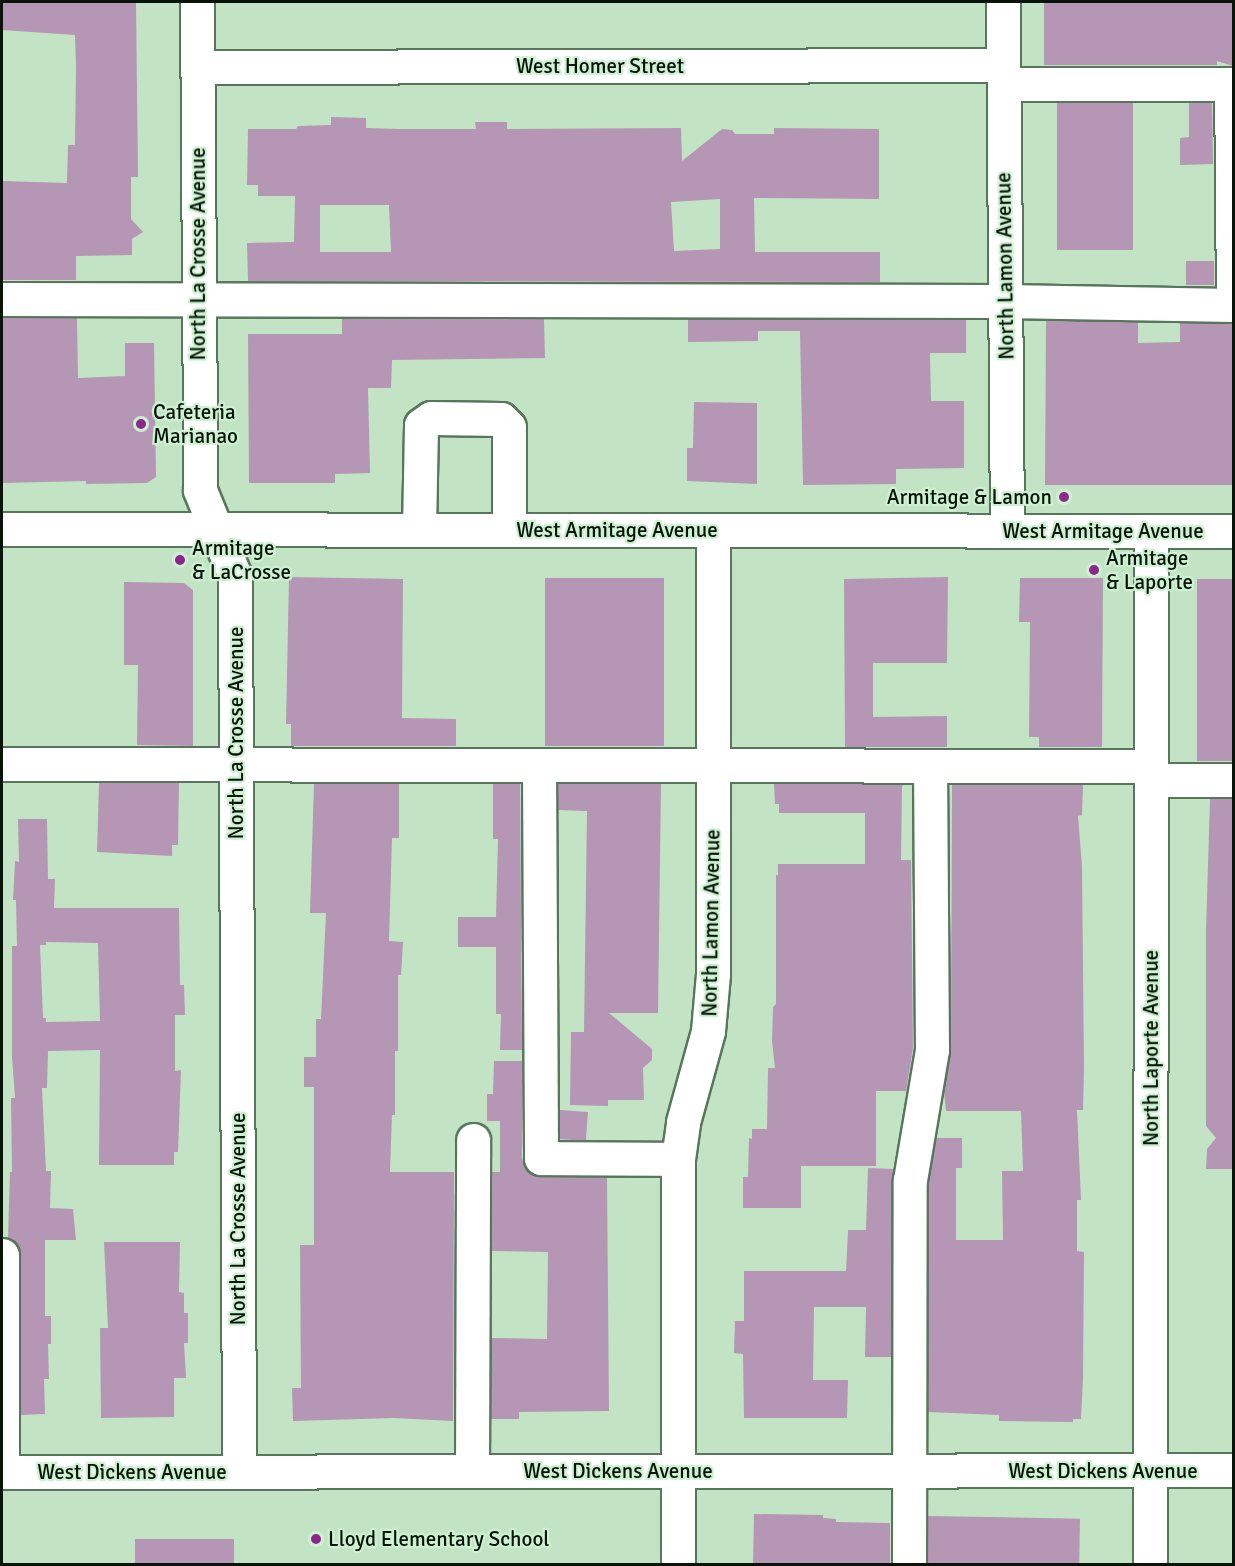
<!DOCTYPE html>
<style>
body{margin:0}
#map{position:relative;width:1235px;height:1566px;overflow:hidden;background:#c2e4c5;font-family:Signika,sans-serif}
div>[style]{position:absolute}
.building>*{inset:0;background:#b596b4;transform-origin:0 0}
.roads{filter:drop-shadow(2px 0 #57765b) drop-shadow(-2px 0 #57765b) drop-shadow(0 2px #57765b) drop-shadow(0 -2px #57765b)}
.minor>*{height:33px;margin:-16.5px;padding:0 16.5px;transform-origin:16.5px;border-radius:16.5px;background:#fff}
.major>*{height:33px;margin:-16.5px;padding:0 16.5px;transform-origin:16.5px;border-radius:16.5px;background:#fff}
.dots>*{width:16px;height:16px;translate:-50% -50%;box-sizing:border-box;border:3px solid #cef1d2;border-radius:50%}
span{translate:-50% -50%;white-space:nowrap;text-align:center;line-height:1.15;-webkit-text-stroke:4.5px #cef1d2;paint-order:stroke}
.street-label{font-size:21px;color:#081409}
.poi-label{font-size:21px;color:#081409}
.left{translate:0 -50%;text-align:left}
.right{translate:-100% -50%;text-align:right}
.frame{position:absolute;inset:0;border:3px solid #081409;pointer-events:none}
</style>
<div id="map">
<div class="building">
<i style="clip-path:polygon(2px 2px,136px 2px,138px 177px,131px 177px,131px 219px,143px 232px,132px 239px,132px 255px,76px 256px,76px 280px,2px 280px,2px 181px,67px 183px,68px 145px,75px 145px,76px 67px,75px 35px,2px 30px)"></i>
<i style="clip-path:polygon(1044px 2px,1233px 2px,1233px 66px,1217px 61px,1217px 65px,1044px 65px)"></i>
<i style="left:1057px;top:103px;width:76px;height:147px"></i>
<i style="clip-path:polygon(1189px 103px,1212px 103px,1213px 164px,1180px 165px,1180px 138px,1189px 137px)"></i>
<i style="clip-path:polygon(evenodd,331px 117px,366px 118px,366px 128px,399px 129px,476px 129px,475px 122px,507px 122px,507px 129px,681px 128px,682px 161px,722px 129px,732px 130px,735px 134px,774px 134px,774px 128px,879px 129px,879px 199px,754px 198px,755px 252px,880px 252px,880px 282px,248px 281px,247px 243px,294px 242px,295px 196px,258px 196px,258px 185px,247px 185px,248px 129px,296px 129px,298px 126px,331px 125px,331px 117px,720px 199px,720px 249px,674px 251px,671px 202px,720px 199px,331px 117px,320px 205px,389px 205px,391px 252px,320px 252px,320px 205px)"></i>
<i style="left:1186px;top:261px;width:28px;height:24px"></i>
<i style="clip-path:polygon(2px 318px,77px 318px,78px 378px,125px 376px,125px 343px,154px 343px,156px 477px,147px 483px,86px 484px,86px 481px,2px 483px)"></i>
<i style="clip-path:polygon(342px 318px,544px 319px,545px 358px,392px 360px,391px 388px,368px 388px,370px 473px,335px 474px,335px 483px,249px 483px,248px 334px,342px 334px)"></i>
<i style="clip-path:polygon(688px 319px,966px 320px,966px 353px,930px 353px,931px 401px,964px 401px,964px 468px,896px 469px,896px 484px,803px 485px,800px 331px,758px 331px,758px 341px,688px 342px)"></i>
<i style="clip-path:polygon(1046px 320px,1138px 322px,1138px 343px,1180px 342px,1180px 323px,1233px 324px,1233px 485px,1045px 485px)"></i>
<i style="clip-path:polygon(694px 402px,757px 403px,757px 484px,687px 481px,687px 448px,693px 448px)"></i>
<i style="clip-path:polygon(289px 577px,403px 579px,402px 718px,456px 719px,456px 746px,291px 746px,291px 724px,286px 724px)"></i>
<i style="clip-path:polygon(948px 577px,947px 663px,873px 663px,873px 717px,947px 716px,947px 747px,845px 747px,844px 579px)"></i>
<i style="left:545px;top:578px;width:119px;height:168px"></i>
<i style="clip-path:polygon(1020px 578px,1103px 578px,1102px 747px,1039px 747px,1039px 737px,1029px 737px,1030px 622px,1019px 622px)"></i>
<i style="left:1197px;top:579px;width:36px;height:182px"></i>
<i style="clip-path:polygon(124px 582px,184px 583px,193px 590px,193px 746px,137px 745px,138px 665px,124px 665px)"></i>
<i style="clip-path:polygon(99px 783px,179px 783px,178px 845px,172px 845px,172px 856px,97px 852px)"></i>
<i style="clip-path:polygon(314px 783px,399px 783px,399px 838px,392px 838px,389px 941px,403px 942px,401px 975px,398px 975px,398px 1051px,395px 1051px,395px 1115px,392px 1115px,390px 1172px,454px 1172px,453px 1421px,394px 1418px,293px 1421px,292px 1388px,301px 1388px,300px 1245px,314px 1245px,314px 1087px,304px 1087px,304px 1057px,316px 1057px,316px 1019px,321px 1019px,326px 913px,310px 913px)"></i>
<i style="clip-path:polygon(493px 784px,520px 784px,522px 1050px,500px 1050px,501px 1014px,496px 1014px,496px 947px,458px 947px,458px 917px,496px 917px,498px 839px,493px 839px)"></i>
<i style="clip-path:polygon(558px 784px,661px 784px,658px 1013px,609px 1013px,652px 1049px,652px 1060px,643px 1068px,644px 1100px,608px 1100px,608px 1106px,570px 1105px,571px 1032px,584px 1032px,587px 811px,558px 810px)"></i>
<i style="clip-path:polygon(774px 784px,906px 784px,902px 786px,901px 860px,911px 860px,913px 1048px,906px 1091px,876px 1091px,876px 1166px,801px 1166px,801px 1208px,743px 1208px,743px 1177px,748px 1177px,749px 1138px,752px 1139px,752px 1129px,767px 1129px,768px 1068px,775px 1068px,772px 1041px,773px 1007px,776px 1004px,776px 875px,778px 875px,778px 864px,865px 864px,865px 813px,779px 813px,779px 804px,775px 804px)"></i>
<i style="clip-path:polygon(952px 784px,1083px 785px,1082px 815px,1078px 816px,1082px 866px,1084px 1068px,1083px 1110px,1077px 1110px,1081px 1200px,1077px 1200px,1077px 1251px,1084px 1252px,1083px 1379px,1081px 1419px,1073px 1419px,1073px 1422px,999px 1421px,999px 1415px,928px 1412px,929px 1182px,936px 1138px,962px 1138px,962px 1168px,956px 1168px,956px 1240px,1003px 1240px,1002px 1171px,1023px 1171px,1021px 1111px,946px 1111px,944px 1091px,951px 1050px)"></i>
<i style="clip-path:polygon(1210px 799px,1233px 799px,1233px 1169px,1206px 1169px,1207px 1149px,1216px 1138px,1206px 1126px,1206px 930px)"></i>
<i style="clip-path:polygon(evenodd,18px 819px,47px 819px,48px 879px,55px 879px,54px 908px,179px 908px,180px 985px,184px 985px,185px 1015px,175px 1015px,175px 1071px,181px 1070px,178px 1152px,174px 1152px,174px 1165px,99px 1165px,100px 1050px,48px 1051px,47px 1088px,42px 1088px,46px 1171px,51px 1171px,50px 1208px,73px 1209px,76px 1240px,45px 1240px,45px 1316px,51px 1316px,51px 1344px,48px 1344px,49px 1379px,44px 1379px,45px 1414px,21px 1415px,21px 1255px,18px 1245px,8px 1238px,10px 1172px,12px 1172px,11px 1098px,15px 1098px,12px 1057px,12px 946px,17px 946px,16px 900px,13px 900px,15px 861px,19px 862px,18px 819px,46px 942px,98px 943px,100px 1021px,46px 1022px,46px 1018px,43px 1018px,40px 945px,46px 945px,46px 942px)"></i>
<i style="clip-path:polygon(494px 1061px,522px 1061px,522px 1158px,525px 1168px,532px 1174px,541px 1177px,607px 1178px,609px 1411px,519px 1412px,519px 1419px,491px 1419px,491px 1338px,547px 1339px,548px 1252px,491px 1251px,492px 1172px,500px 1172px,500px 1121px,487px 1121px,487px 1094px,493px 1094px)"></i>
<i style="left:560px;top:1110px;width:28px;height:29px;rotate:4deg"></i>
<i style="clip-path:polygon(868px 1168px,893px 1169px,891px 1357px,865px 1357px,866px 1307px,814px 1307px,813px 1380px,848px 1380px,847px 1418px,744px 1418px,743px 1354px,734px 1353px,735px 1321px,744px 1321px,744px 1271px,846px 1271px,848px 1230px,866px 1230px)"></i>
<i style="clip-path:polygon(104px 1242px,180px 1242px,179px 1292px,184px 1293px,184px 1313px,188px 1313px,188px 1343px,184px 1343px,186px 1378px,174px 1378px,174px 1417px,101px 1418px,100px 1328px,108px 1328px)"></i>
<i style="clip-path:polygon(754px 1514px,823px 1515px,823px 1518px,836px 1519px,836px 1522px,890px 1523px,890px 1564px,753px 1564px)"></i>
<i style="left:928px;top:1516px;width:152px;height:48px;rotate:1deg"></i>
<i style="left:234px;top:1539px;width:25px;height:99px;rotate:90deg"></i>
</div>
<div class="roads">
<div class="minor">
<i style="left:197px;top:2px;width:488px;rotate:89.6deg"></i>
<i style="left:200px;top:490px;width:93px;rotate:67.9deg"></i>
<i style="left:235px;top:576px;width:895px;rotate:89.74deg"></i>
<i style="left:1003px;top:2px;width:529px;rotate:89.57deg"></i>
<i style="left:197px;top:67px;width:806px;rotate:-0.14deg"></i>
<i style="left:2px;top:299px;width:1003px;rotate:0.11deg"></i>
<i style="left:1005px;top:301px;width:228px;rotate:1deg"></i>
<i style="left:1233px;top:305px;width:221px;rotate:-90.5deg"></i>
<i style="left:1231px;top:84px;width:227px;rotate:180deg"></i>
<i style="left:419px;top:530px;width:105px;rotate:-88.9deg"></i>
<i style="left:421px;top:425px;width:12px;rotate:-35deg"></i>
<i style="left:431px;top:418px;width:70px;rotate:0.8deg"></i>
<i style="left:501px;top:419px;width:11px;rotate:45deg"></i>
<i style="left:509px;top:427px;width:103px;rotate:90deg"></i>
<i style="left:2px;top:764px;width:1149px;rotate:0.1deg"></i>
<i style="left:539px;top:765px;width:393px;rotate:89.7deg"></i>
<i style="left:541px;top:1158px;width:137px;rotate:0.4deg"></i>
<i style="left:1151px;top:780px;width:83px"></i>
<i style="left:2px;top:1255px;width:217px;rotate:90deg"></i>
<i style="left:472px;top:1471px;width:331px;rotate:-89.8deg"></i>
<i style="left:2px;top:1472px;width:1232px;rotate:-0.09deg"></i>
<i style="left:678px;top:1564px;width:405px;rotate:-90deg"></i>
<i style="left:678px;top:1159px;width:37px;rotate:-82deg"></i>
<i style="left:683px;top:1122px;width:94px;rotate:-74.6deg"></i>
<i style="left:708px;top:1031px;width:57px;rotate:-85deg"></i>
<i style="left:713px;top:974px;width:444px;rotate:-90deg"></i>
<i style="left:909px;top:1564px;width:384px;rotate:-89.9deg"></i>
<i style="left:910px;top:1180px;width:132px;rotate:-80.4deg"></i>
<i style="left:932px;top:1050px;width:284px;rotate:-90.4deg"></i>
<i style="left:1150px;top:1564px;width:1033px;rotate:-89.94deg"></i>
</div>
<div class="major">
<i style="left:2px;top:529px;width:1232px;rotate:0.09deg"></i>
</div>
</div>
<div class="dots">
<i style="left:141px;top:424px;background:#8d278e"></i>
<i style="left:1064px;top:497px;background:#8d278e"></i>
<i style="left:180px;top:560px;background:#8d278e"></i>
<i style="left:1094px;top:570px;background:#8d278e"></i>
<i style="left:316px;top:1539px;background:#8d278e"></i>
</div>
<div class="street-label">
<span style="left:600px;top:66px">West Homer Street</span>
<span style="left:198px;top:254px;rotate:-90deg">North La Crosse Avenue</span>
<span style="left:1005px;top:266px;rotate:-91deg">North Lamon Avenue</span>
<span style="left:617px;top:530px">West Armitage Avenue</span>
<span style="left:1103px;top:531px">West Armitage Avenue</span>
<span style="left:236px;top:733px;rotate:-90deg">North La Crosse Avenue</span>
<span style="left:711px;top:923px;rotate:-89deg">North Lamon Avenue</span>
<span style="left:1151px;top:1048px;rotate:-90deg">North Laporte Avenue</span>
<span style="left:238px;top:1219px;rotate:-90deg">North La Crosse Avenue</span>
<span style="left:618px;top:1471px">West Dickens Avenue</span>
<span style="left:1103px;top:1471px">West Dickens Avenue</span>
<span style="left:132px;top:1472px">West Dickens Avenue</span>
</div>
<div class="poi-label">
<span class="left" style="left:153px;top:424px">Cafeteria<br>Marianao</span>
<span class="right" style="left:1052px;top:497px">Armitage &amp; Lamon</span>
<span class="left" style="left:192px;top:560px">Armitage<br>&amp; LaCrosse</span>
<span class="left" style="left:1106px;top:570px">Armitage<br>&amp; Laporte</span>
<span class="left" style="left:328px;top:1539px">Lloyd Elementary School</span>
</div>
<div class="frame"></div>
</div>
